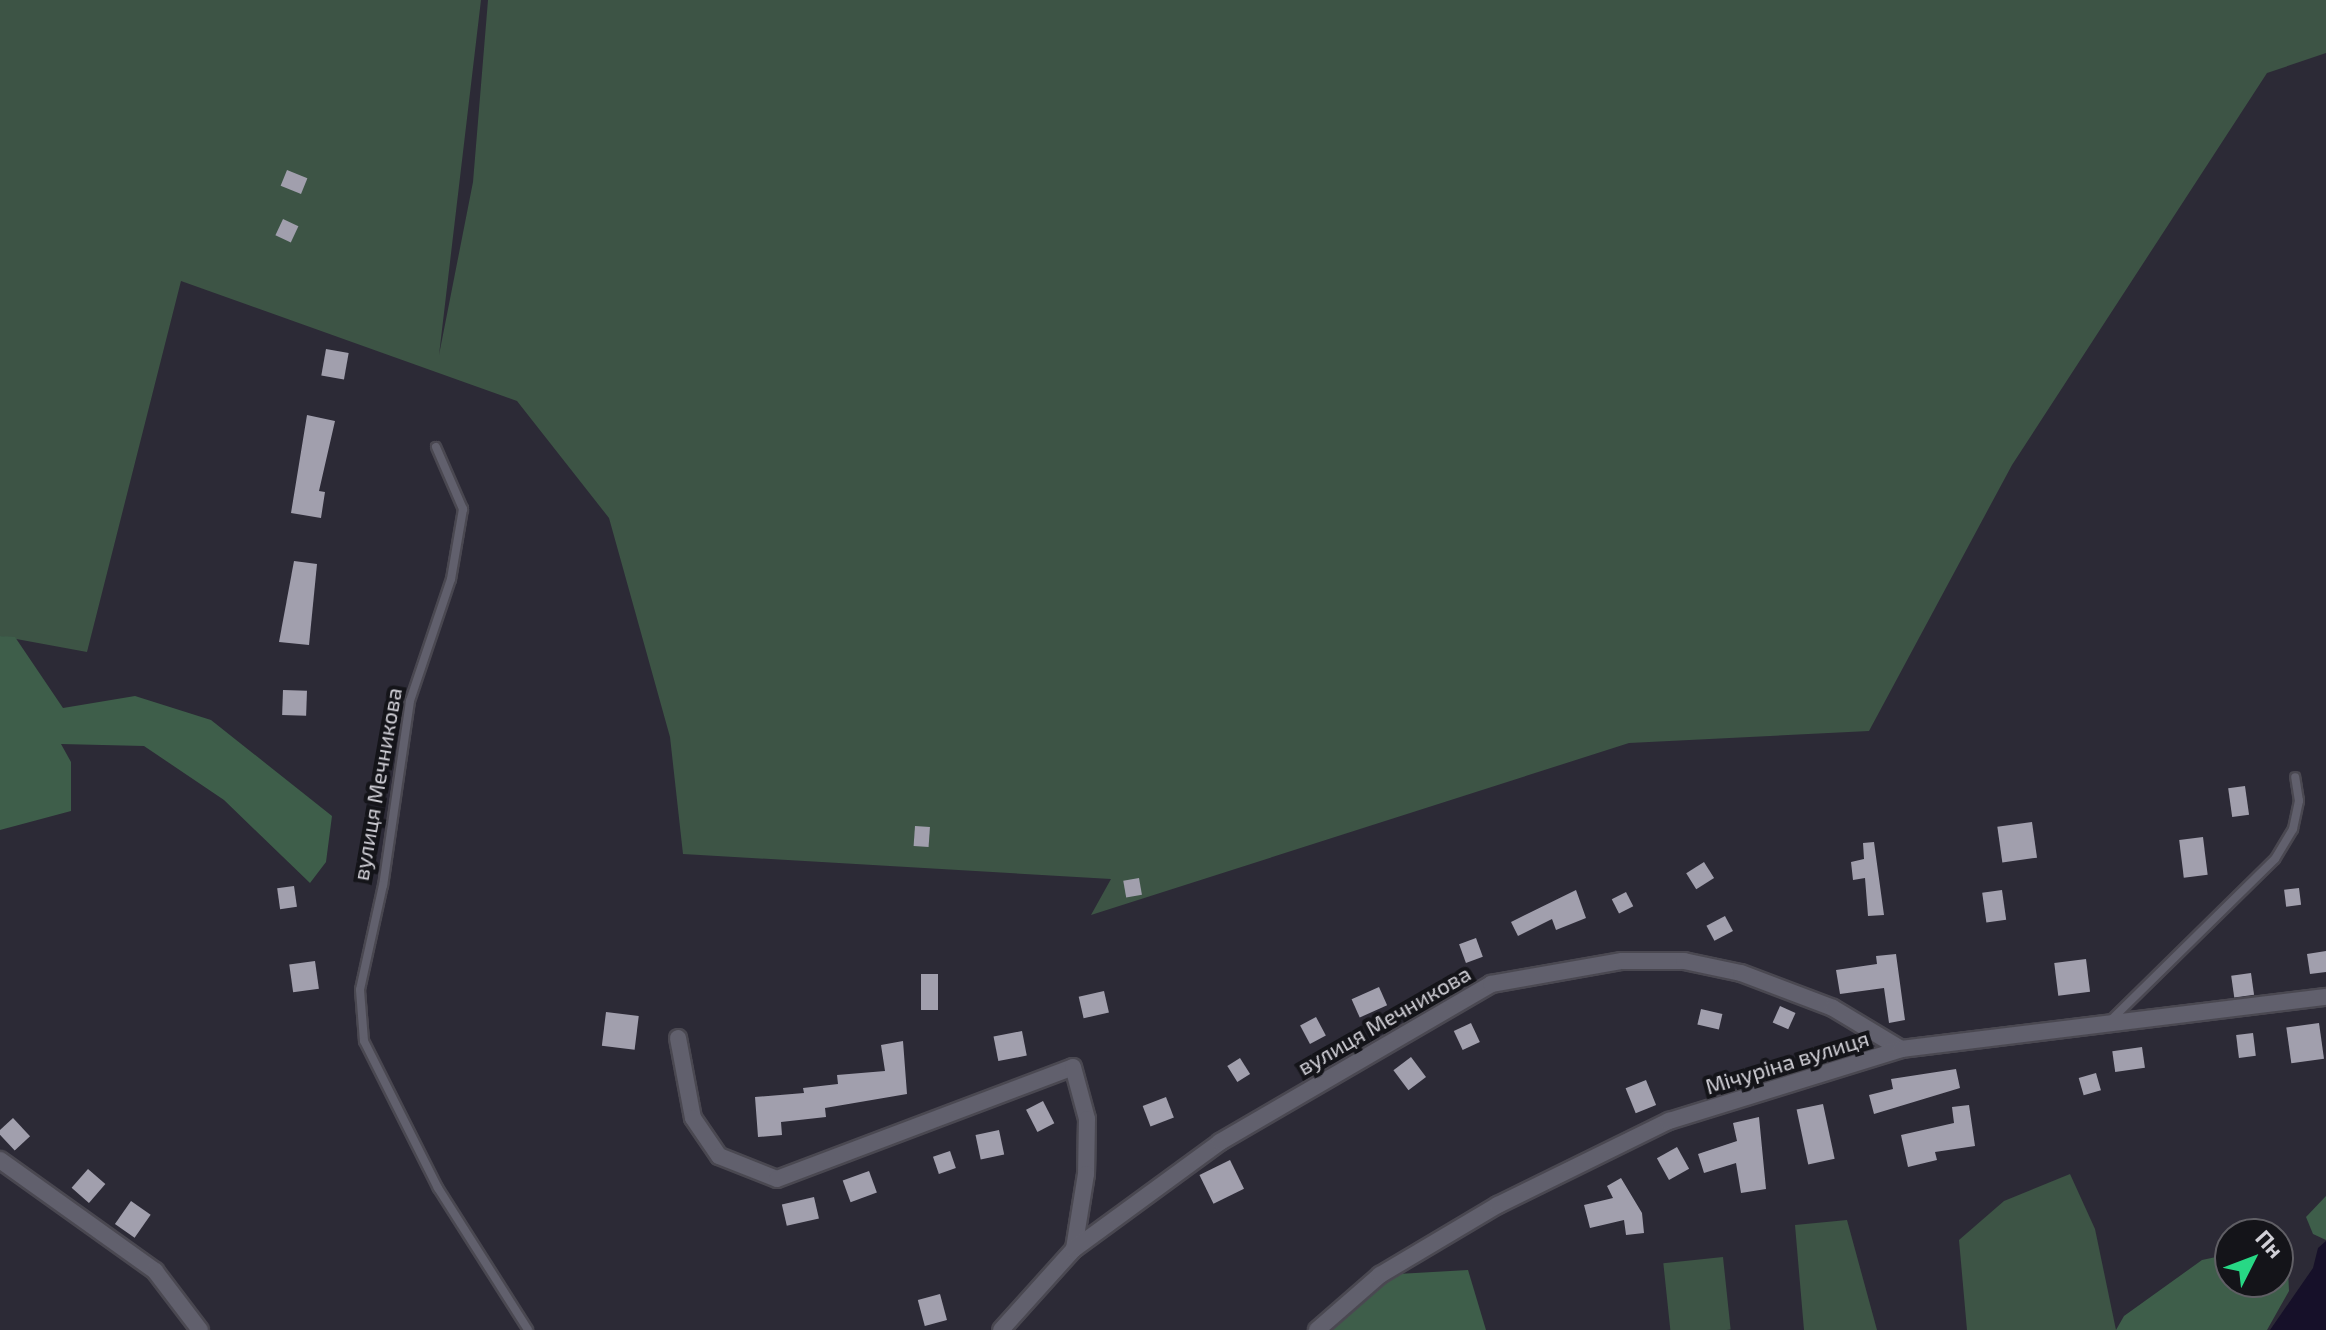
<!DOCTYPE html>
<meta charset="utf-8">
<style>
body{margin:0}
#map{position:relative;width:2326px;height:1330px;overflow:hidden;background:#2c2a36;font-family:"Exo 2",sans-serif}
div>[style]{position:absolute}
.green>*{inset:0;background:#3d5445;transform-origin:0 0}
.forest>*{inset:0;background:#3e5e4a}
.water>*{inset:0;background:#161029}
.building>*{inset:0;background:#a19fad;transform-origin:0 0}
.roads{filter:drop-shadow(2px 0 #4a4851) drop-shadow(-2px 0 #4a4851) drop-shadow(0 2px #4a4851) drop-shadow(0 -2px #4a4851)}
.service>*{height:8px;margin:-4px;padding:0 4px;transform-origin:4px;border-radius:4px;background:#61606d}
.minor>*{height:16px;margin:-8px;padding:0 8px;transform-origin:8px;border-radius:8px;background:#61606d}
span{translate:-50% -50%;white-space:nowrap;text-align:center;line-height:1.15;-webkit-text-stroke:8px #141419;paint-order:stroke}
.street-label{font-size:22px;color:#d1d0d7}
.north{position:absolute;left:2214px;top:1218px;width:80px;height:80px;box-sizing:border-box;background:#141419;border:2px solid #605f65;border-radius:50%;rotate:48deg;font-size:22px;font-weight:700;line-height:32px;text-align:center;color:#d1d0d7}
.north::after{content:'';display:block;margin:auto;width:28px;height:36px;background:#27d885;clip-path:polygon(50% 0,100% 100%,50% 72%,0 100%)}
</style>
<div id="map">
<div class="green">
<i style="clip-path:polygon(0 0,481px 0,439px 355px,473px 182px,488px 0,2326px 0,2326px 53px,2267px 73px,2012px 465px,1869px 731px,1629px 743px,1091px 915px,1111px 879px,683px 854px,670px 737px,609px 518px,517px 401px,181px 281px,87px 652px,0 636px)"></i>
<i style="clip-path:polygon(2070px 1174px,2095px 1229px,2116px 1330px,1967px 1330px,1959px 1240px,2004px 1201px)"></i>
<i style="clip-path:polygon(1847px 1220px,1877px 1330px,1804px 1330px,1795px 1225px)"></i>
<i style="left:1723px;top:1257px;width:73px;height:60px;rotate:84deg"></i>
</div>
<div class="forest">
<i style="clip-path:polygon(0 636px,15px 637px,63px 708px,135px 696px,211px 720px,332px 816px,326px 862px,310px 883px,224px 800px,144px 746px,61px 744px,71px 762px,71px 811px,0 830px)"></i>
<i style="clip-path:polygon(2326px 1196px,2326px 1240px,2313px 1234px,2306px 1217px)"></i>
<i style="clip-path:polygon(2278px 1247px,2287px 1247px,2289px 1291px,2267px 1330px,2116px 1330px,2124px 1316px,2202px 1260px,2230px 1254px,2230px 1282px,2278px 1282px)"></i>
<i style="clip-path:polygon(1468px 1270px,1486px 1330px,1311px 1330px,1380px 1275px)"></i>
</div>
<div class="water">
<i style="clip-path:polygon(2326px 1241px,2326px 1330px,2270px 1330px,2313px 1268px,2318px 1248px)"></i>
</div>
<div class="building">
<i style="left:287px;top:170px;width:22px;height:17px;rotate:22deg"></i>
<i style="left:283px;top:219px;width:17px;height:18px;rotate:25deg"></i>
<i style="left:326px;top:349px;width:23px;height:27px;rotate:10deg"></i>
<i style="clip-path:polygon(307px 415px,335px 421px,319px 491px,325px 492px,321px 518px,291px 513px)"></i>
<i style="clip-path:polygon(294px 561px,317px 564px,309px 645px,279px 642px)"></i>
<i style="left:283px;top:690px;width:24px;height:25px;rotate:2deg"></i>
<i style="left:2245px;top:786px;width:29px;height:17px;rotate:82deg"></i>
<i style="left:2032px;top:822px;width:36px;height:35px;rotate:82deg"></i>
<i style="left:915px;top:826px;width:15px;height:20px;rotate:4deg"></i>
<i style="left:2203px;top:837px;width:38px;height:24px;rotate:83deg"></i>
<i style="clip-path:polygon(1874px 842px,1884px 915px,1868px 916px,1865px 878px,1853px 880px,1851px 862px,1864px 859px,1863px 843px)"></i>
<i style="left:1704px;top:862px;width:19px;height:21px;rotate:58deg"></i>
<i style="left:1139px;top:878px;width:17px;height:16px;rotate:80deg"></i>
<i style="left:294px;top:886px;width:21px;height:17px;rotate:82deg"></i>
<i style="left:2299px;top:888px;width:17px;height:15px;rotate:83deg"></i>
<i style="clip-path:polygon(1576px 890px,1586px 918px,1556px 930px,1552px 919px,1518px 936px,1511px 922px)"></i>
<i style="left:2002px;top:890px;width:30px;height:20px;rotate:82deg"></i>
<i style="left:1626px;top:892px;width:16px;height:16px;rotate:63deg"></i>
<i style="left:1725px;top:916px;width:17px;height:21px;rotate:62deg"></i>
<i style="left:1476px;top:938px;width:20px;height:18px;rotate:70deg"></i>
<i style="clip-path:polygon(2326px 951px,2326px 972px,2310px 974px,2307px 954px)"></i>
<i style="clip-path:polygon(1896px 954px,1905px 1020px,1889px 1023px,1884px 988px,1840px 994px,1836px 970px,1877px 964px,1876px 956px)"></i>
<i style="left:2086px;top:959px;width:33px;height:32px;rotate:83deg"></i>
<i style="left:315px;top:961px;width:28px;height:26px;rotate:82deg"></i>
<i style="left:2251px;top:973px;width:22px;height:20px;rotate:82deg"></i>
<i style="left:921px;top:974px;width:17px;height:36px"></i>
<i style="left:1379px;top:987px;width:20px;height:30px;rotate:66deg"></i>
<i style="left:1104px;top:991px;width:22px;height:26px;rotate:77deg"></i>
<i style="left:1780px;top:1006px;width:17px;height:18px;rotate:24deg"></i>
<i style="left:1701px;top:1009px;width:22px;height:16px;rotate:13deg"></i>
<i style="left:606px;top:1012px;width:33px;height:34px;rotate:7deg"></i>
<i style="left:1316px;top:1017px;width:21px;height:18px;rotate:62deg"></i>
<i style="left:1471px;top:1023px;width:21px;height:19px;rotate:65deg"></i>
<i style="left:2319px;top:1023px;width:36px;height:33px;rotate:82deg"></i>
<i style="left:1022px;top:1031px;width:25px;height:29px;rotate:79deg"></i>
<i style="left:2253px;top:1033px;width:23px;height:17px;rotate:83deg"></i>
<i style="clip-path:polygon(903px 1041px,907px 1094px,825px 1108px,826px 1117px,781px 1122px,782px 1135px,758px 1137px,755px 1097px,804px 1093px,803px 1088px,838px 1084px,837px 1075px,885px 1071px,881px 1045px)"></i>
<i style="left:2142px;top:1047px;width:21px;height:30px;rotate:82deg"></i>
<i style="left:1411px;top:1057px;width:25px;height:22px;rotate:53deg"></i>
<i style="left:1240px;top:1058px;width:19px;height:15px;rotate:58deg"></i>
<i style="clip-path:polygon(1956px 1069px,1960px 1088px,1874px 1114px,1869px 1095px,1893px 1089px,1891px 1079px)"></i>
<i style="left:2096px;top:1073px;width:18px;height:18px;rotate:74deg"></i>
<i style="left:1646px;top:1080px;width:27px;height:22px;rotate:68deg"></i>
<i style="left:1166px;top:1097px;width:22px;height:25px;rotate:69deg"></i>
<i style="left:1043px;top:1101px;width:25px;height:19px;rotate:63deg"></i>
<i style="left:1823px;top:1104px;width:56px;height:27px;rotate:78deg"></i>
<i style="clip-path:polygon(1969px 1105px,1975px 1146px,1935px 1152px,1937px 1160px,1908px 1167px,1901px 1135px,1954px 1123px,1952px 1107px)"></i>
<i style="clip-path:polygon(1759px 1117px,1766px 1189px,1741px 1193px,1736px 1163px,1704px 1173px,1698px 1154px,1737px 1141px,1733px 1123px)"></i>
<i style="left:13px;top:1118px;width:25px;height:21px;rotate:47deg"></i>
<i style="left:999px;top:1130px;width:25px;height:24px;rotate:78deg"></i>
<i style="left:1677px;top:1147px;width:25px;height:23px;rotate:61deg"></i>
<i style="left:950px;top:1151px;width:18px;height:18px;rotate:71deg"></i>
<i style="left:1230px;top:1160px;width:32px;height:34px;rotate:64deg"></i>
<i style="left:88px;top:1169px;width:23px;height:25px;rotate:41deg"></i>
<i style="left:869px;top:1171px;width:23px;height:28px;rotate:70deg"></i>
<i style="clip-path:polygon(1621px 1178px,1642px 1213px,1644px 1233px,1626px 1235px,1624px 1220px,1590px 1228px,1584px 1205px,1613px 1198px,1607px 1186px)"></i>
<i style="left:814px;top:1197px;width:22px;height:33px;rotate:77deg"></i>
<i style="left:131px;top:1201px;width:24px;height:28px;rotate:35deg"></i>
<i style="left:940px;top:1294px;width:27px;height:23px;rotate:75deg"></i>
</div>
<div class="roads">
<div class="service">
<i style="left:436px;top:447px;width:68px;rotate:66.5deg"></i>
<i style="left:463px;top:509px;width:71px;rotate:99.7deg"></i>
<i style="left:451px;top:579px;width:129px;rotate:108.6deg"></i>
<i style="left:410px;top:701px;width:186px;rotate:98.3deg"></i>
<i style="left:383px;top:885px;width:107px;rotate:102.4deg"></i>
<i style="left:360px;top:990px;width:51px;rotate:85.5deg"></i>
<i style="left:364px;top:1041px;width:165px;rotate:63.3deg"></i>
<i style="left:438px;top:1188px;width:168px;rotate:57.6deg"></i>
<i style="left:2111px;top:1020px;width:230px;rotate:-44.5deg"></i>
<i style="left:2275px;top:859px;width:35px;rotate:-59deg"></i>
<i style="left:2293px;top:829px;width:29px;rotate:-78deg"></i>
<i style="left:2299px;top:801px;width:24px;rotate:-99deg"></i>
</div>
<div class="minor">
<i style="left:678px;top:1038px;width:81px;rotate:79.4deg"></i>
<i style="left:693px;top:1118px;width:46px;rotate:55.6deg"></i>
<i style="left:719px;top:1156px;width:62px;rotate:21.6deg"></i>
<i style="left:777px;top:1179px;width:316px;rotate:-20.7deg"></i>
<i style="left:1073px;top:1067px;width:54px;rotate:74.9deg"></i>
<i style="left:1087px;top:1119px;width:55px;rotate:91deg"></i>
<i style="left:1086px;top:1174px;width:76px;rotate:99.1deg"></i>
<i style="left:0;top:1160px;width:191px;rotate:35.6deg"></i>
<i style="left:155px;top:1271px;width:74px;rotate:52.7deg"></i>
<i style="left:1001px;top:1330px;width:109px;rotate:-48deg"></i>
<i style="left:1074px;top:1249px;width:181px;rotate:-36.2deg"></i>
<i style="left:1220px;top:1142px;width:314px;rotate:-30.2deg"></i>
<i style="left:1491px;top:984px;width:133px;rotate:-10deg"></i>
<i style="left:1622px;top:961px;width:62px"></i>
<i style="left:1684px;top:961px;width:58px;rotate:11.9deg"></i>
<i style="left:1741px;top:973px;width:98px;rotate:20.8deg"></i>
<i style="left:1833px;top:1008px;width:79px;rotate:31.1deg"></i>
<i style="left:1317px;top:1330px;width:84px;rotate:-41.1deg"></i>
<i style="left:1380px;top:1275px;width:137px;rotate:-30.7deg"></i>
<i style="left:1498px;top:1205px;width:191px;rotate:-26.2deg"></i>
<i style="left:1669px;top:1121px;width:243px;rotate:-17.2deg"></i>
<i style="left:1901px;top:1049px;width:428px;rotate:-7deg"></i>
</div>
</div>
<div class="street-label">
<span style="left:377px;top:784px;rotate:-80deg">вулиця Мечникова</span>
<span style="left:1384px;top:1020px;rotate:-30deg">вулиця Мечникова</span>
<span style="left:1787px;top:1062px;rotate:-17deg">Мічуріна вулиця</span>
</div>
<div class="north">Пн</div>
</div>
